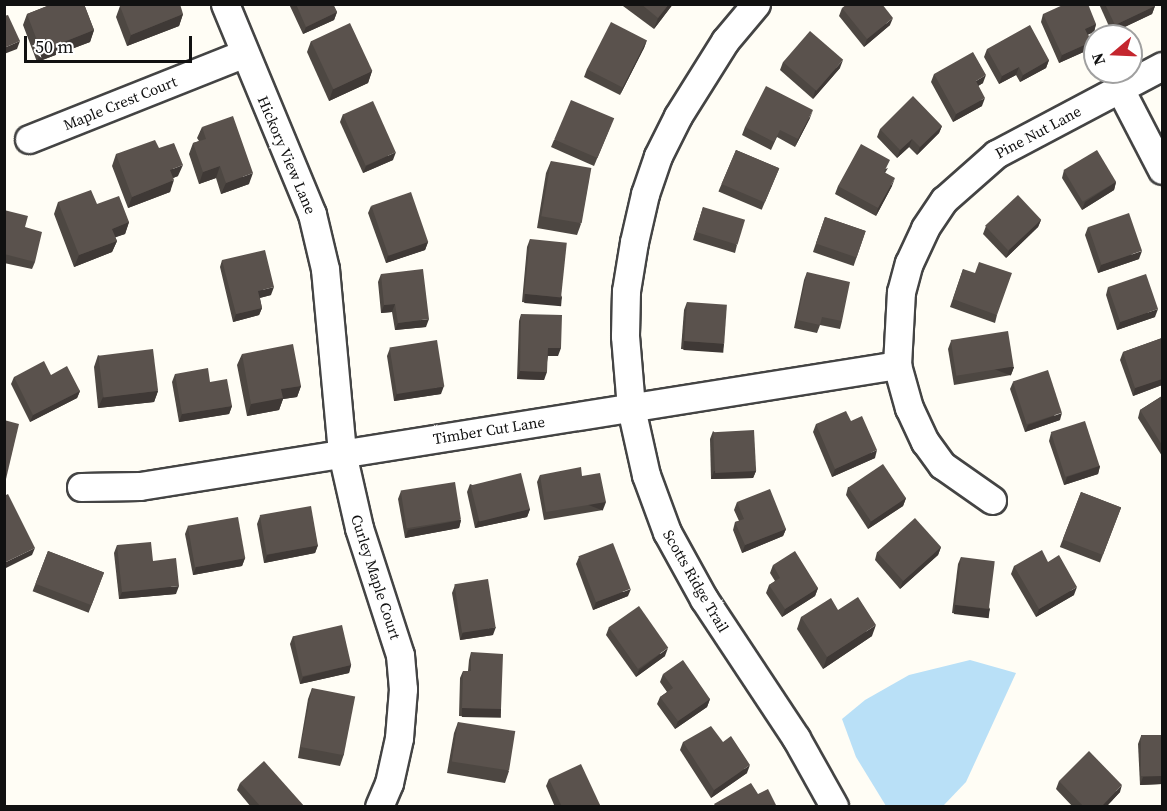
<!DOCTYPE html>
<style>
body{margin:0}
#map{position:relative;width:1167px;height:811px;overflow:hidden;background:#fffdf5;font-family:"Source Serif 4",serif}
div>[style]{position:absolute}
.water>*{inset:0;background:#b9e0f7}
.roads{filter:drop-shadow(2px 0 #444) drop-shadow(-2px 0 #444) drop-shadow(0 2px #444) drop-shadow(0 -2px #444)}
.minor>*{height:27px;margin:-13.5px;padding:0 13.5px;transform-origin:13.5px;border-radius:13.5px;background:#fff}
.wall>*{inset:0;background:#4d4742;transform-origin:0 0}
.shaded-wall>*{inset:0;background:#3f3936;transform-origin:0 0}
.building>*{inset:0;background:#5a524d;transform-origin:0 0}
span{translate:-50% -50%;white-space:nowrap;text-align:center;line-height:1.15;-webkit-text-stroke:6px #fff;paint-order:stroke}
.street-label{font-size:15px;color:#111}
.frame{position:absolute;inset:0;border:6px solid #111;pointer-events:none}
.north{position:absolute;left:1083px;top:24px;width:60px;height:60px;box-sizing:border-box;background:#fff;border:2px solid #a0a0a0;border-radius:50%;rotate:251deg;font-size:16px;font-weight:700;line-height:24px;text-align:center;color:#111}
.north::after{content:'';display:block;margin:auto;width:21px;height:27px;background:#c4262e;clip-path:polygon(50% 0,100% 100%,50% 72%,0 100%)}
.scale{position:absolute;left:24px;top:36px;width:168px;height:27px;box-sizing:border-box;border:3px solid #111;border-top:0;padding-left:8px;font-size:18px;line-height:21px;white-space:nowrap;color:#111;-webkit-text-stroke:4px #fff;paint-order:stroke}
</style>
<div id="map">
<div class="water">
<i style="clip-path:polygon(970px 660px,1016px 673px,966px 782px,943px 806px,886px 806px,856px 757px,842px 719px,865px 700px,909px 675px)"></i>
</div>
<div class="roads">
<div class="minor">
<i style="left:225px;top:4px;width:227px;rotate:67.5deg"></i>
<i style="left:312px;top:214px;width:57px;rotate:76.7deg"></i>
<i style="left:325px;top:269px;width:185px;rotate:84.7deg"></i>
<i style="left:342px;top:453px;width:77px;rotate:77.2deg"></i>
<i style="left:359px;top:528px;width:133px;rotate:72.1deg"></i>
<i style="left:400px;top:655px;width:34px;rotate:85deg"></i>
<i style="left:403px;top:689px;width:49px;rotate:94.7deg"></i>
<i style="left:399px;top:738px;width:46px;rotate:102.5deg"></i>
<i style="left:389px;top:783px;width:25px;rotate:113deg"></i>
<i style="left:756px;top:4px;width:48px;rotate:130deg"></i>
<i style="left:725px;top:41px;width:89px;rotate:122.1deg"></i>
<i style="left:678px;top:116px;width:45px;rotate:116.6deg"></i>
<i style="left:658px;top:156px;width:40px;rotate:108.9deg"></i>
<i style="left:645px;top:194px;width:49px;rotate:102.9deg"></i>
<i style="left:634px;top:242px;width:50px;rotate:99.3deg"></i>
<i style="left:626px;top:291px;width:45px;rotate:91.3deg"></i>
<i style="left:625px;top:336px;width:72px;rotate:85.2deg"></i>
<i style="left:631px;top:408px;width:69px;rotate:77.4deg"></i>
<i style="left:646px;top:475px;width:61px;rotate:69.8deg"></i>
<i style="left:667px;top:532px;width:77px;rotate:61.1deg"></i>
<i style="left:704px;top:599px;width:167px;rotate:56.5deg"></i>
<i style="left:796px;top:738px;width:78px;rotate:60.8deg"></i>
<i style="left:1120px;top:89px;width:91px;rotate:62.6deg"></i>
<i style="left:29px;top:139px;width:232px;rotate:-21.7deg"></i>
<i style="left:81px;top:487px;width:59px;rotate:-1deg"></i>
<i style="left:140px;top:486px;width:767px;rotate:-9.08deg"></i>
<i style="left:992px;top:500px;width:61px;rotate:-145deg"></i>
<i style="left:942px;top:465px;width:29px;rotate:-126deg"></i>
<i style="left:925px;top:442px;width:38px;rotate:-115deg"></i>
<i style="left:909px;top:408px;width:45px;rotate:-105.6deg"></i>
<i style="left:897px;top:365px;width:73px;rotate:-86.9deg"></i>
<i style="left:901px;top:292px;width:30px;rotate:-75deg"></i>
<i style="left:909px;top:263px;width:38px;rotate:-65deg"></i>
<i style="left:925px;top:228px;width:34px;rotate:-56deg"></i>
<i style="left:944px;top:200px;width:69px;rotate:-41.5deg"></i>
<i style="left:996px;top:154px;width:188px;rotate:-27.9deg"></i>
</div>
</div>
<div class="wall">
<i style="clip-path:polygon(50px 4px,84px 4px,94px 30px,90px 42px,37px 62px,23px 25px,27px 14px,50px 5px)"></i>
<i style="clip-path:polygon(289px 4px,333px 4px,337px 12px,334px 20px,303px 34px)"></i>
<i style="clip-path:polygon(623px 4px,673px 4px,654px 29px,623px 6px)"></i>
<i style="clip-path:polygon(1099px 4px,1154px 4px,1155px 6px,1152px 14px,1112px 33px)"></i>
<i style="clip-path:polygon(120px 6px,183px 14px,179px 26px,127px 46px,116px 17px)"></i>
<i style="clip-path:polygon(842px 8px,890px 25px,864px 47px,839px 16px)"></i>
<i style="clip-path:polygon(1043px 14px,1096px 24px,1094px 32px,1088px 34px,1091px 42px,1088px 50px,1059px 63px,1041px 22px)"></i>
<i style="clip-path:polygon(647px 40px,644px 48px,620px 95px,584px 77px,587px 69px)"></i>
<i style="clip-path:polygon(311px 41px,372px 71px,368px 83px,329px 101px,307px 52px)"></i>
<i style="clip-path:polygon(987px 49px,1049px 60px,1046px 68px,1020px 82px,1016px 75px,999px 84px,984px 57px)"></i>
<i style="clip-path:polygon(783px 62px,840px 68px,813px 99px,780px 70px)"></i>
<i style="clip-path:polygon(934px 74px,983px 83px,978px 86px,982px 106px,953px 122px,931px 82px)"></i>
<i style="clip-path:polygon(343px 114px,393px 160px,363px 173px,340px 122px)"></i>
<i style="clip-path:polygon(810px 118px,795px 147px,777px 137px,771px 150px,742px 135px,745px 127px)"></i>
<i style="clip-path:polygon(611px 125px,594px 166px,551px 147px,554px 140px)"></i>
<i style="clip-path:polygon(942px 126px,939px 133px,917px 155px,909px 147px,897px 158px,877px 137px,880px 129px)"></i>
<i style="clip-path:polygon(202px 127px,249px 184px,221px 194px,216px 178px,199px 184px,189px 154px,193px 143px,199px 141px,197px 138px)"></i>
<i style="clip-path:polygon(159px 148px,178px 176px,173px 178px,170px 192px,128px 208px,112px 166px,116px 154px)"></i>
<i style="left:736px;top:150px;width:47px;height:45px;rotate:23deg"></i>
<i style="clip-path:polygon(551px 161px,581px 224px,577px 235px,537px 228px,546px 173px)"></i>
<i style="clip-path:polygon(888px 168px,885px 173px,892px 186px,876px 216px,835px 194px,838px 186px)"></i>
<i style="clip-path:polygon(1064px 170px,1116px 182px,1114px 190px,1082px 210px,1062px 178px)"></i>
<i style="clip-path:polygon(58px 202px,97px 204px,129px 222px,125px 234px,115px 237px,117px 241px,112px 252px,74px 267px,54px 214px)"></i>
<i style="clip-path:polygon(371px 206px,428px 242px,425px 250px,386px 263px,368px 213px)"></i>
<i style="clip-path:polygon(703px 207px,737px 245px,735px 253px,693px 240px)"></i>
<i style="clip-path:polygon(4px 210px,25px 227px,35px 262px,32px 269px,4px 263px)"></i>
<i style="left:825px;top:217px;width:43px;height:37px;rotate:19deg"></i>
<i style="clip-path:polygon(1041px 220px,1038px 227px,1006px 258px,983px 234px,986px 226px)"></i>
<i style="clip-path:polygon(1088px 227px,1139px 259px,1098px 273px,1085px 235px)"></i>
<i style="clip-path:polygon(530px 239px,562px 297px,559px 305px,522px 302px,527px 247px)"></i>
<i style="clip-path:polygon(222px 260px,271px 295px,260px 298px,262px 308px,259px 315px,233px 322px,220px 267px)"></i>
<i style="clip-path:polygon(963px 269px,997px 315px,995px 323px,950px 307px)"></i>
<i style="clip-path:polygon(807px 272px,842px 321px,840px 329px,820px 325px,817px 333px,794px 328px,804px 280px)"></i>
<i style="clip-path:polygon(381px 274px,426px 327px,395px 330px,392px 312px,381px 313px,378px 282px)"></i>
<i style="clip-path:polygon(1108px 287px,1155px 317px,1117px 330px,1106px 295px)"></i>
<i style="clip-path:polygon(687px 302px,724px 344px,722px 352px,681px 349px,684px 310px)"></i>
<i style="clip-path:polygon(521px 314px,558px 356px,548px 356px,544px 380px,517px 379px,519px 321px)"></i>
<i style="clip-path:polygon(1162px 338px,1162px 385px,1133px 396px,1120px 360px,1123px 352px)"></i>
<i style="clip-path:polygon(951px 341px,1014px 367px,1011px 375px,954px 385px,948px 349px)"></i>
<i style="clip-path:polygon(390px 348px,441px 394px,394px 401px,387px 356px)"></i>
<i style="clip-path:polygon(242px 354px,301px 386px,297px 397px,283px 399px,279px 410px,247px 416px,237px 365px)"></i>
<i style="clip-path:polygon(98px 355px,158px 391px,154px 402px,98px 408px,94px 367px)"></i>
<i style="clip-path:polygon(175px 374px,210px 382px,232px 406px,229px 414px,179px 422px,172px 382px)"></i>
<i style="clip-path:polygon(51px 375px,80px 391px,77px 398px,30px 422px,11px 384px,14px 377px)"></i>
<i style="clip-path:polygon(1013px 382px,1060px 420px,1025px 432px,1010px 389px)"></i>
<i style="clip-path:polygon(1162px 396px,1162px 456px,1138px 418px,1140px 410px)"></i>
<i style="clip-path:polygon(851px 421px,875px 458px,832px 477px,813px 432px,816px 424px)"></i>
<i style="clip-path:polygon(713px 431px,756px 471px,753px 478px,711px 479px,710px 439px)"></i>
<i style="clip-path:polygon(1051px 433px,1100px 466px,1098px 474px,1064px 485px,1049px 441px)"></i>
<i style="clip-path:polygon(540px 475px,582px 476px,603px 510px,544px 520px,537px 482px)"></i>
<i style="clip-path:polygon(470px 484px,530px 509px,527px 517px,475px 528px,467px 492px)"></i>
<i style="clip-path:polygon(848px 487px,906px 498px,903px 506px,868px 529px,846px 495px)"></i>
<i style="clip-path:polygon(401px 491px,461px 520px,459px 528px,405px 538px,398px 499px)"></i>
<i style="left:1081px;top:492px;width:43px;height:59px;rotate:21deg"></i>
<i style="clip-path:polygon(737px 502px,786px 529px,783px 536px,742px 553px,733px 530px,735px 522px,739px 521px,734px 510px)"></i>
<i style="clip-path:polygon(260px 516px,318px 545px,315px 553px,264px 563px,257px 524px)"></i>
<i style="clip-path:polygon(188px 526px,245px 558px,242px 566px,193px 575px,185px 534px)"></i>
<i style="clip-path:polygon(117px 545px,153px 561px,176px 594px,119px 599px,114px 553px)"></i>
<i style="clip-path:polygon(941px 547px,938px 555px,900px 589px,875px 560px,877px 552px)"></i>
<i style="left:48px;top:551px;width:60px;height:43px;rotate:21deg"></i>
<i style="clip-path:polygon(579px 557px,628px 596px,593px 610px,576px 564px)"></i>
<i style="clip-path:polygon(961px 557px,990px 609px,987px 617px,952px 613px,958px 564px)"></i>
<i style="clip-path:polygon(1048px 562px,1074px 595px,1036px 617px,1011px 574px,1014px 566px)"></i>
<i style="clip-path:polygon(773px 565px,818px 588px,815px 596px,782px 617px,766px 593px,769px 585px,775px 581px,770px 573px)"></i>
<i style="clip-path:polygon(455px 585px,493px 635px,460px 640px,452px 593px)"></i>
<i style="clip-path:polygon(838px 610px,872px 636px,823px 669px,797px 629px,801px 617px)"></i>
<i style="clip-path:polygon(609px 627px,665px 656px,636px 677px,606px 635px)"></i>
<i style="clip-path:polygon(293px 636px,351px 665px,349px 673px,300px 684px,290px 644px)"></i>
<i style="clip-path:polygon(471px 652px,501px 709px,498px 717px,459px 716px,460px 678px,463px 671px,468px 671px,469px 660px)"></i>
<i style="clip-path:polygon(663px 674px,710px 699px,707px 707px,675px 729px,657px 704px,660px 697px,667px 692px,660px 682px)"></i>
<i style="clip-path:polygon(312px 688px,344px 754px,340px 766px,298px 758px,308px 699px)"></i>
<i style="clip-path:polygon(458px 722px,509px 771px,505px 783px,447px 773px,454px 733px)"></i>
<i style="clip-path:polygon(1162px 735px,1162px 784px,1140px 785px,1138px 744px,1141px 736px)"></i>
<i style="clip-path:polygon(683px 742px,723px 742px,747px 773px,711px 798px,680px 750px)"></i>
<i style="clip-path:polygon(549px 779px,601px 807px,555px 807px,546px 786px)"></i>
<i style="clip-path:polygon(1059px 781px,1120px 792px,1106px 807px,1073px 807px,1056px 789px)"></i>
<i style="clip-path:polygon(240px 783px,305px 807px,251px 807px,237px 790px)"></i>
</div>
<div class="shaded-wall">
<i style="clip-path:polygon(669px 4px,673px 4px,654px 29px,658px 18px)"></i>
<i style="clip-path:polygon(1155px 6px,1152px 14px,1112px 33px,1115px 25px)"></i>
<i style="clip-path:polygon(337px 12px,334px 20px,303px 34px,306px 27px)"></i>
<i style="clip-path:polygon(183px 14px,179px 26px,127px 46px,131px 35px)"></i>
<i style="clip-path:polygon(893px 18px,890px 25px,864px 47px,867px 39px)"></i>
<i style="clip-path:polygon(1096px 24px,1094px 32px,1083px 37px,1085px 29px)"></i>
<i style="clip-path:polygon(94px 30px,90px 42px,37px 62px,41px 51px)"></i>
<i style="clip-path:polygon(647px 40px,644px 48px,620px 95px,623px 87px)"></i>
<i style="clip-path:polygon(20px 41px,17px 49px,4px 54px,4px 48px)"></i>
<i style="clip-path:polygon(1091px 42px,1088px 50px,1059px 63px,1062px 55px)"></i>
<i style="clip-path:polygon(843px 60px,840px 68px,813px 99px,815px 91px)"></i>
<i style="clip-path:polygon(1049px 60px,1046px 68px,1020px 82px,1023px 75px)"></i>
<i style="clip-path:polygon(1019px 67px,1016px 75px,999px 84px,1002px 76px)"></i>
<i style="clip-path:polygon(372px 71px,368px 83px,329px 101px,333px 89px)"></i>
<i style="clip-path:polygon(986px 75px,983px 83px,973px 89px,976px 81px)"></i>
<i style="clip-path:polygon(985px 98px,982px 106px,953px 122px,956px 114px)"></i>
<i style="clip-path:polygon(813px 110px,810px 118px,795px 147px,798px 139px)"></i>
<i style="clip-path:polygon(942px 126px,939px 133px,917px 155px,920px 147px)"></i>
<i style="clip-path:polygon(912px 139px,909px 147px,897px 158px,900px 150px)"></i>
<i style="clip-path:polygon(396px 152px,393px 160px,363px 173px,366px 166px)"></i>
<i style="clip-path:polygon(183px 165px,178px 176px,165px 181px,170px 170px)"></i>
<i style="clip-path:polygon(220px 166px,216px 178px,199px 184px,203px 172px)"></i>
<i style="clip-path:polygon(253px 173px,249px 184px,221px 194px,226px 183px)"></i>
<i style="clip-path:polygon(895px 178px,892px 186px,876px 216px,878px 208px)"></i>
<i style="clip-path:polygon(174px 180px,170px 192px,128px 208px,132px 197px)"></i>
<i style="clip-path:polygon(1116px 182px,1114px 190px,1082px 210px,1085px 202px)"></i>
<i style="clip-path:polygon(1041px 220px,1038px 227px,1006px 258px,1009px 250px)"></i>
<i style="clip-path:polygon(129px 222px,125px 234px,108px 240px,112px 229px)"></i>
<i style="clip-path:polygon(117px 241px,112px 252px,74px 267px,79px 255px)"></i>
<i style="clip-path:polygon(428px 242px,425px 250px,386px 263px,388px 255px)"></i>
<i style="clip-path:polygon(1142px 251px,1139px 259px,1098px 273px,1101px 265px)"></i>
<i style="clip-path:polygon(274px 287px,271px 295px,255px 299px,258px 291px)"></i>
<i style="left:525px;top:294px;width:37px;height:9px;rotate:5deg"></i>
<i style="clip-path:polygon(395px 304px,392px 312px,381px 313px,384px 305px)"></i>
<i style="clip-path:polygon(262px 308px,259px 315px,233px 322px,236px 314px)"></i>
<i style="clip-path:polygon(1158px 309px,1155px 317px,1117px 330px,1120px 322px)"></i>
<i style="clip-path:polygon(429px 319px,426px 327px,395px 330px,398px 323px)"></i>
<i style="left:684px;top:341px;width:40px;height:9px;rotate:4deg"></i>
<i style="clip-path:polygon(548px 348px,561px 348px,558px 356px,545px 356px)"></i>
<i style="left:1014px;top:367px;width:9px;height:58px;rotate:111deg"></i>
<i style="clip-path:polygon(520px 371px,547px 372px,544px 380px,517px 379px)"></i>
<i style="clip-path:polygon(1162px 379px,1162px 385px,1133px 396px,1135px 388px)"></i>
<i style="clip-path:polygon(301px 386px,297px 397px,283px 399px,279px 410px,247px 416px,251px 404px,281px 389px)"></i>
<i style="clip-path:polygon(444px 386px,441px 394px,394px 401px,397px 393px)"></i>
<i style="clip-path:polygon(80px 391px,77px 398px,30px 422px,33px 415px)"></i>
<i style="clip-path:polygon(158px 391px,154px 402px,98px 408px,103px 397px)"></i>
<i style="clip-path:polygon(232px 406px,229px 414px,179px 422px,182px 414px)"></i>
<i style="clip-path:polygon(1062px 413px,1060px 420px,1025px 432px,1028px 425px)"></i>
<i style="clip-path:polygon(877px 450px,875px 458px,832px 477px,835px 469px)"></i>
<i style="clip-path:polygon(1100px 466px,1098px 474px,1064px 485px,1067px 477px)"></i>
<i style="clip-path:polygon(714px 471px,756px 471px,753px 478px,711px 479px)"></i>
<i style="clip-path:polygon(906px 498px,903px 506px,868px 529px,871px 521px)"></i>
<i style="left:606px;top:502px;width:9px;height:61px;rotate:111deg"></i>
<i style="clip-path:polygon(530px 509px,527px 517px,475px 528px,478px 521px)"></i>
<i style="clip-path:polygon(461px 520px,459px 528px,405px 538px,408px 530px)"></i>
<i style="clip-path:polygon(786px 529px,783px 536px,742px 553px,745px 545px)"></i>
<i style="clip-path:polygon(318px 545px,315px 553px,264px 563px,267px 555px)"></i>
<i style="clip-path:polygon(941px 547px,938px 555px,900px 589px,903px 581px)"></i>
<i style="clip-path:polygon(35px 548px,32px 555px,4px 569px,4px 563px)"></i>
<i style="clip-path:polygon(245px 558px,242px 566px,193px 575px,196px 567px)"></i>
<i style="clip-path:polygon(179px 586px,176px 594px,119px 599px,122px 592px)"></i>
<i style="clip-path:polygon(1077px 587px,1074px 595px,1036px 617px,1039px 609px)"></i>
<i style="clip-path:polygon(818px 588px,815px 596px,782px 617px,785px 609px)"></i>
<i style="clip-path:polygon(631px 589px,628px 596px,593px 610px,596px 602px)"></i>
<i style="left:955px;top:605px;width:35px;height:9px;rotate:7deg"></i>
<i style="clip-path:polygon(876px 625px,872px 636px,823px 669px,827px 657px)"></i>
<i style="clip-path:polygon(496px 627px,493px 635px,460px 640px,463px 632px)"></i>
<i style="clip-path:polygon(668px 648px,665px 656px,636px 677px,639px 670px)"></i>
<i style="clip-path:polygon(351px 665px,349px 673px,300px 684px,303px 677px)"></i>
<i style="clip-path:polygon(710px 699px,707px 707px,675px 729px,678px 721px)"></i>
<i style="left:462px;top:708px;width:39px;height:9px;rotate:1deg"></i>
<i style="clip-path:polygon(750px 765px,747px 773px,711px 798px,714px 790px)"></i>
<i style="clip-path:polygon(1162px 776px,1162px 784px,1140px 785px,1143px 777px)"></i>
<i style="clip-path:polygon(1122px 785px,1120px 792px,1106px 807px,1101px 807px)"></i>
</div>
<div class="building">
<i style="clip-path:polygon(52px 4px,84px 4px,94px 30px,41px 51px,27px 14px)"></i>
<i style="clip-path:polygon(124px 4px,180px 4px,183px 14px,131px 35px,120px 6px)"></i>
<i style="clip-path:polygon(296px 4px,333px 4px,337px 12px,306px 27px)"></i>
<i style="clip-path:polygon(641px 4px,669px 4px,658px 18px)"></i>
<i style="clip-path:polygon(847px 4px,882px 4px,893px 18px,867px 39px,842px 8px)"></i>
<i style="clip-path:polygon(1065px 4px,1088px 4px,1096px 24px,1085px 29px,1091px 42px,1062px 55px,1043px 14px)"></i>
<i style="clip-path:polygon(1105px 4px,1154px 4px,1155px 6px,1115px 25px)"></i>
<i style="clip-path:polygon(8px 15px,20px 41px,4px 48px,4px 16px)"></i>
<i style="left:611px;top:22px;width:40px;height:53px;rotate:27deg"></i>
<i style="left:350px;top:23px;width:53px;height:43px;rotate:65deg"></i>
<i style="clip-path:polygon(1030px 25px,1049px 60px,1023px 75px,1019px 67px,1002px 76px,987px 49px)"></i>
<i style="left:810px;top:31px;width:44px;height:41px;rotate:41deg"></i>
<i style="clip-path:polygon(973px 52px,986px 75px,976px 81px,985px 98px,956px 114px,934px 74px)"></i>
<i style="clip-path:polygon(766px 86px,813px 110px,798px 139px,780px 130px,774px 142px,745px 127px)"></i>
<i style="clip-path:polygon(913px 96px,942px 126px,920px 147px,912px 139px,900px 150px,880px 129px)"></i>
<i style="left:571px;top:100px;width:47px;height:43px;rotate:23deg"></i>
<i style="left:373px;top:101px;width:56px;height:33px;rotate:66deg"></i>
<i style="clip-path:polygon(233px 116px,253px 173px,226px 183px,220px 166px,203px 172px,193px 143px,206px 139px,202px 127px)"></i>
<i style="clip-path:polygon(155px 140px,159px 148px,174px 143px,183px 165px,170px 170px,174px 180px,132px 197px,116px 154px)"></i>
<i style="clip-path:polygon(861px 144px,890px 160px,884px 172px,895px 178px,878px 208px,838px 186px)"></i>
<i style="left:736px;top:150px;width:47px;height:37px;rotate:23deg"></i>
<i style="left:1097px;top:150px;width:37px;height:39px;rotate:59deg"></i>
<i style="left:551px;top:161px;width:41px;height:56px;rotate:10deg"></i>
<i style="clip-path:polygon(91px 190px,97px 204px,119px 196px,129px 222px,112px 229px,117px 241px,79px 255px,58px 202px)"></i>
<i style="left:411px;top:192px;width:53px;height:42px;rotate:71deg"></i>
<i style="left:1018px;top:195px;width:34px;height:45px;rotate:47deg"></i>
<i style="left:703px;top:207px;width:44px;height:26px;rotate:17deg"></i>
<i style="clip-path:polygon(4px 210px,28px 216px,25px 227px,42px 232px,35px 262px,4px 254px)"></i>
<i style="left:1129px;top:213px;width:40px;height:43px;rotate:71deg"></i>
<i style="left:825px;top:217px;width:43px;height:28px;rotate:19deg"></i>
<i style="left:530px;top:239px;width:37px;height:55px;rotate:6deg"></i>
<i style="clip-path:polygon(265px 250px,274px 287px,258px 291px,262px 308px,236px 314px,222px 260px)"></i>
<i style="clip-path:polygon(979px 262px,1012px 273px,997px 315px,953px 299px,963px 269px,975px 273px)"></i>
<i style="clip-path:polygon(423px 269px,429px 319px,398px 323px,395px 304px,384px 305px,381px 274px)"></i>
<i style="clip-path:polygon(807px 272px,850px 282px,842px 321px,822px 317px,820px 325px,797px 320px)"></i>
<i style="left:1146px;top:274px;width:37px;height:40px;rotate:71deg"></i>
<i style="left:687px;top:302px;width:40px;height:39px;rotate:4deg"></i>
<i style="clip-path:polygon(521px 314px,562px 315px,561px 348px,548px 348px,547px 372px,520px 371px)"></i>
<i style="left:1008px;top:331px;width:36px;height:58px;rotate:81deg"></i>
<i style="clip-path:polygon(1162px 338px,1162px 379px,1135px 388px,1123px 352px)"></i>
<i style="left:437px;top:340px;width:47px;height:48px;rotate:81deg"></i>
<i style="clip-path:polygon(293px 344px,301px 386px,281px 389px,283px 398px,251px 404px,242px 354px)"></i>
<i style="left:153px;top:349px;width:42px;height:55px;rotate:83deg"></i>
<i style="clip-path:polygon(44px 361px,51px 375px,67px 366px,80px 391px,33px 415px,14px 377px)"></i>
<i style="clip-path:polygon(208px 368px,210px 382px,227px 379px,232px 406px,182px 414px,175px 374px)"></i>
<i style="left:1048px;top:370px;width:45px;height:37px;rotate:72deg"></i>
<i style="clip-path:polygon(1162px 396px,1162px 445px,1140px 410px)"></i>
<i style="clip-path:polygon(846px 411px,851px 421px,862px 416px,877px 450px,835px 469px,816px 424px)"></i>
<i style="clip-path:polygon(4px 420px,19px 424px,6px 479px,4px 478px)"></i>
<i style="left:1085px;top:421px;width:47px;height:36px;rotate:72deg"></i>
<i style="left:754px;top:430px;width:41px;height:41px;rotate:87deg"></i>
<i style="left:883px;top:464px;width:41px;height:42px;rotate:56deg"></i>
<i style="clip-path:polygon(581px 467px,582px 476px,600px 473px,606px 502px,546px 512px,540px 475px)"></i>
<i style="left:521px;top:473px;width:37px;height:52px;rotate:76deg"></i>
<i style="left:455px;top:482px;width:38px;height:55px;rotate:81deg"></i>
<i style="clip-path:polygon(770px 489px,786px 529px,745px 545px,735px 522px,744px 519px,737px 502px)"></i>
<i style="left:1081px;top:492px;width:43px;height:51px;rotate:21deg"></i>
<i style="clip-path:polygon(8px 494px,35px 548px,4px 563px,4px 496px)"></i>
<i style="left:311px;top:506px;width:40px;height:52px;rotate:80deg"></i>
<i style="left:238px;top:517px;width:42px;height:51px;rotate:80deg"></i>
<i style="left:915px;top:518px;width:39px;height:51px;rotate:48deg"></i>
<i style="clip-path:polygon(151px 542px,153px 561px,176px 558px,179px 586px,122px 592px,117px 545px)"></i>
<i style="left:613px;top:543px;width:49px;height:37px;rotate:69deg"></i>
<i style="clip-path:polygon(1042px 550px,1048px 562px,1059px 555px,1077px 587px,1039px 609px,1014px 566px)"></i>
<i style="left:48px;top:551px;width:60px;height:35px;rotate:21deg"></i>
<i style="clip-path:polygon(795px 551px,818px 588px,785px 609px,769px 585px,780px 578px,773px 565px)"></i>
<i style="left:961px;top:557px;width:34px;height:48px;rotate:7deg"></i>
<i style="left:488px;top:579px;width:49px;height:34px;rotate:81deg"></i>
<i style="clip-path:polygon(858px 597px,876px 625px,827px 657px,801px 617px,831px 598px,838px 610px)"></i>
<i style="left:639px;top:606px;width:51px;height:37px;rotate:55deg"></i>
<i style="left:342px;top:625px;width:41px;height:50px;rotate:77deg"></i>
<i style="clip-path:polygon(471px 652px,503px 654px,501px 709px,462px 708px,463px 671px,471px 671px)"></i>
<i style="clip-path:polygon(683px 660px,710px 699px,678px 721px,660px 697px,673px 688px,663px 674px)"></i>
<i style="left:312px;top:688px;width:44px;height:60px;rotate:11deg"></i>
<i style="left:458px;top:722px;width:58px;height:40px;rotate:9deg"></i>
<i style="clip-path:polygon(711px 726px,723px 742px,731px 736px,750px 765px,714px 790px,683px 742px)"></i>
<i style="left:1162px;top:735px;width:41px;height:21px;rotate:90deg"></i>
<i style="clip-path:polygon(1089px 751px,1122px 785px,1101px 807px,1084px 807px,1059px 781px)"></i>
<i style="clip-path:polygon(264px 761px,305px 807px,261px 807px,240px 783px)"></i>
<i style="clip-path:polygon(581px 764px,601px 807px,562px 807px,549px 779px)"></i>
<i style="clip-path:polygon(751px 783px,758px 794px,768px 789px,777px 807px,716px 807px,714px 804px)"></i>
</div>
<div class="street-label">
<span style="left:120px;top:103px;rotate:-22deg">Maple Crest Court</span>
<span style="left:1038px;top:132px;rotate:-28deg">Pine Nut Lane</span>
<span style="left:287px;top:155px;rotate:67deg">Hickory View Lane</span>
<span style="left:489px;top:430px;rotate:-9deg">Timber Cut Lane</span>
<span style="left:376px;top:577px;rotate:72deg">Curley Maple Court</span>
<span style="left:696px;top:581px;rotate:60deg">Scotts Ridge Trail</span>
</div>
<div class="frame"></div>
<div class="north">N</div>
<div class="scale">50 m</div>
</div>
